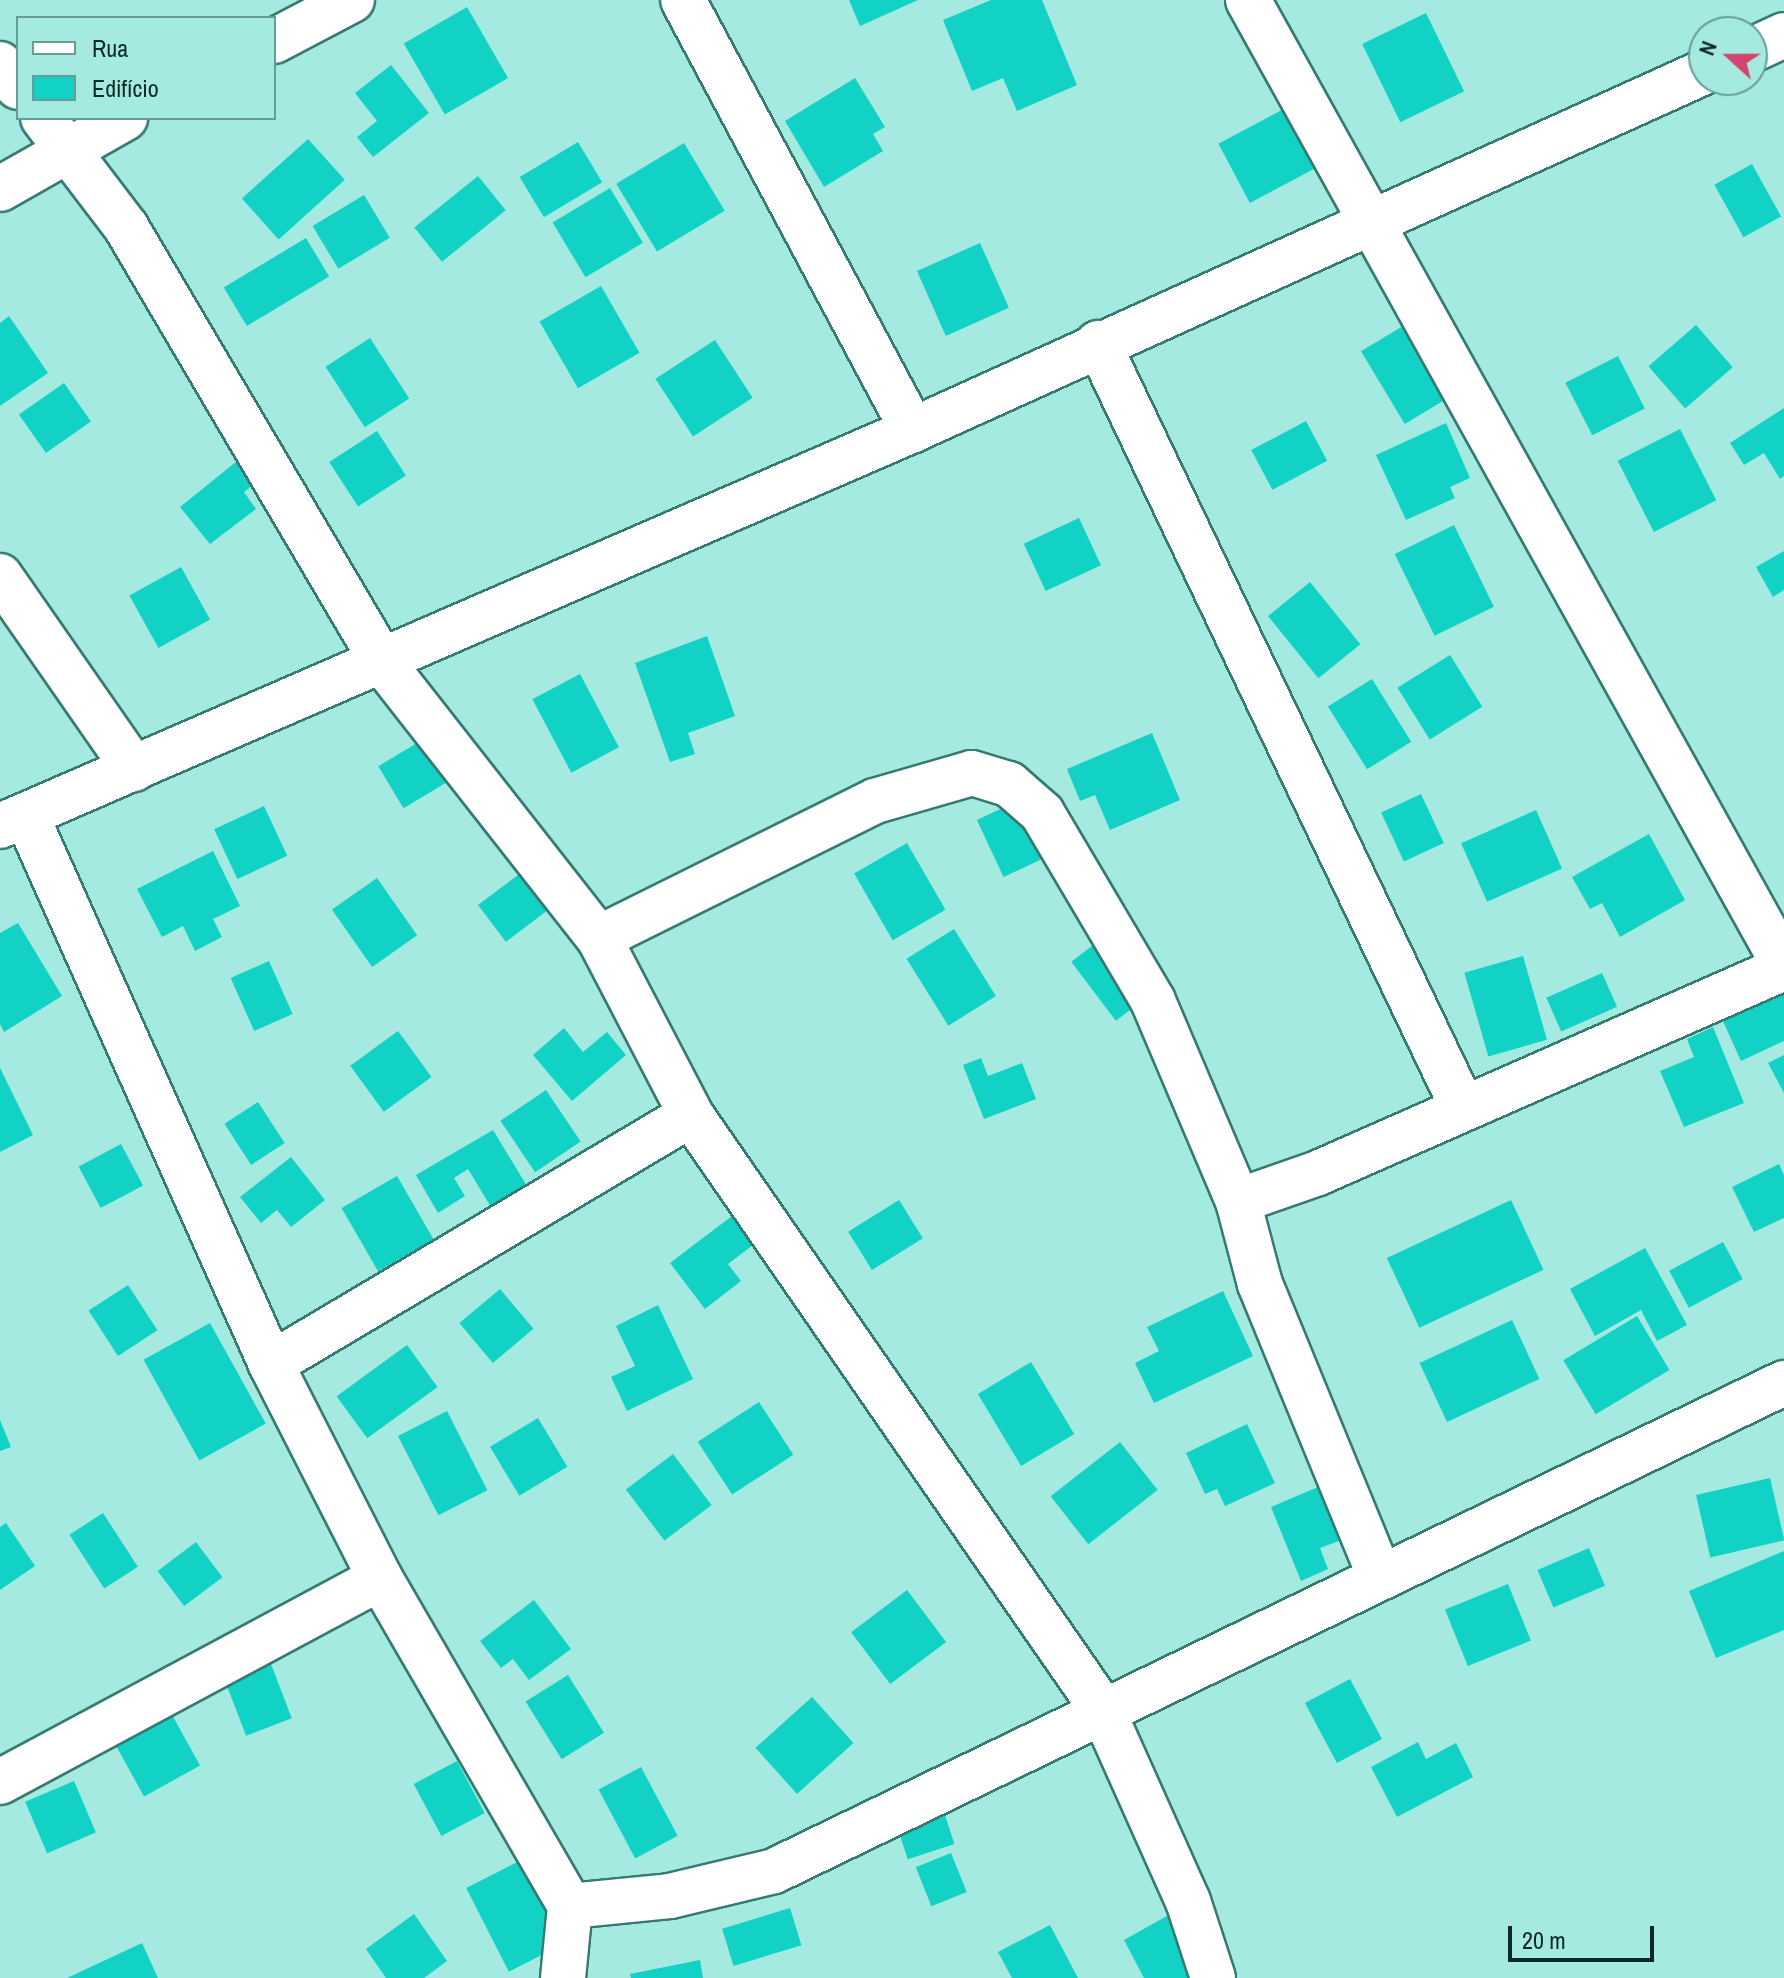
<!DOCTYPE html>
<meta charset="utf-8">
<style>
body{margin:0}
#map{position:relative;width:1784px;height:1978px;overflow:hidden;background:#a4eae1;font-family:"Archivo Narrow",sans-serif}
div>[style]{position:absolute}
.building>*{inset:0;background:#12d2c5;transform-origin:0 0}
.roads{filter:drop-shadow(2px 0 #357a73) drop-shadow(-2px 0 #357a73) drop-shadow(0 2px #357a73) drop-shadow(0 -2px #357a73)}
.minor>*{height:44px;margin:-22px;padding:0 22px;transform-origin:22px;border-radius:22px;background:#fff}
span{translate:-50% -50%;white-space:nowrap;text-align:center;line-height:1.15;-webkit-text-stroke:6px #a4eae1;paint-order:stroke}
.legend{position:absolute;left:16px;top:16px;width:260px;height:104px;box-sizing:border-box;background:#a4eae1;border:2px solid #689d97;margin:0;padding:10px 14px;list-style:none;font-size:24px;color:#0d2a27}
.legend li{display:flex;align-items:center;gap:16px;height:40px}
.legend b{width:40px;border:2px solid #689d97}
.north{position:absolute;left:1688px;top:16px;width:80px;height:80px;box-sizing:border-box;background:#a4eae1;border:2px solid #689d97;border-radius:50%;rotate:291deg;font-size:22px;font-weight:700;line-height:32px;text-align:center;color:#0d2a27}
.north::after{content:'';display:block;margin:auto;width:28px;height:36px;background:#d3456e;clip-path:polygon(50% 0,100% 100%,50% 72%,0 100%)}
.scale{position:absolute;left:1508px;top:1926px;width:146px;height:36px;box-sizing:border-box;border:4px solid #0d2a27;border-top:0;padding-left:10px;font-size:24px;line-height:28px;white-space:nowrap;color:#0d2a27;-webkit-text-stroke:6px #a4eae1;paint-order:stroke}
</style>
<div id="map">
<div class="building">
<i style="clip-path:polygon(849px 0,918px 0,860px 26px)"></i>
<i style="clip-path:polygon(991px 0,1042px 0,1077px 85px,1017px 111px,1003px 78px,972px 91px,943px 20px)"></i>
<i style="left:467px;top:7px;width:82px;height:73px;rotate:60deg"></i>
<i style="left:1426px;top:13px;width:87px;height:71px;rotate:64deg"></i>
<i style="clip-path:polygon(391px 65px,429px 113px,373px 157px,357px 137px,377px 121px,355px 93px)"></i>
<i style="clip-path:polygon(855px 78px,885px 127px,873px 134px,883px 151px,824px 187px,785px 121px)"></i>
<i style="left:1297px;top:102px;width:67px;height:89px;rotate:62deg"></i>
<i style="left:308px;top:139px;width:55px;height:89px;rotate:48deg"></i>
<i style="left:578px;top:142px;width:47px;height:68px;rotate:59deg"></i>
<i style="left:684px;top:143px;width:79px;height:79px;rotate:59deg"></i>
<i style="left:1752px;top:164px;width:60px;height:43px;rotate:61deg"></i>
<i style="left:478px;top:176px;width:44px;height:82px;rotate:51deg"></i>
<i style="left:610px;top:188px;width:64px;height:67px;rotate:59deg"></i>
<i style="left:364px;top:195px;width:50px;height:60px;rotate:59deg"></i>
<i style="left:306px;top:238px;width:45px;height:96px;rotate:59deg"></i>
<i style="left:980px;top:243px;width:71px;height:69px;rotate:66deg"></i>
<i style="left:601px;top:286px;width:77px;height:71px;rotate:60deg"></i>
<i style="clip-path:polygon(9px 316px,48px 373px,0 406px,0 323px)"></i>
<i style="left:1696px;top:325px;width:56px;height:63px;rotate:49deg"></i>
<i style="left:1403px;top:326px;width:85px;height:49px;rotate:59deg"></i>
<i style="left:370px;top:338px;width:72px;height:53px;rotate:57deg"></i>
<i style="left:715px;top:340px;width:69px;height:71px;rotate:57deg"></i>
<i style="left:1618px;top:356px;width:59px;height:59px;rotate:63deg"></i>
<i style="left:64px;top:383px;width:47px;height:55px;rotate:55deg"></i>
<i style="clip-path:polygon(1784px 408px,1784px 476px,1780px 479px,1764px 453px,1744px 465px,1730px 443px)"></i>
<i style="left:1306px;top:421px;width:45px;height:62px;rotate:62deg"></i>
<i style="clip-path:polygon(1446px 423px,1470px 478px,1450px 487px,1455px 498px,1406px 520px,1376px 455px)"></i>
<i style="left:1680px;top:429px;width:80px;height:70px;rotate:63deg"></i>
<i style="left:377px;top:431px;width:53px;height:57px;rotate:57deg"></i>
<i style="clip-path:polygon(242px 457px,259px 480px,244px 492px,256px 509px,210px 544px,180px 507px)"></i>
<i style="left:1079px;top:518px;width:52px;height:61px;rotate:65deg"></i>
<i style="left:1454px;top:525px;width:91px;height:66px;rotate:64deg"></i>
<i style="clip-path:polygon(1784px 551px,1784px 590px,1773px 597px,1756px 567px)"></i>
<i style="left:181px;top:567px;width:60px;height:59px;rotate:61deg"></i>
<i style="left:1310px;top:582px;width:80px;height:54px;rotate:51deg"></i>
<i style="clip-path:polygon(707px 636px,735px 716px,688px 733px,695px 754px,670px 762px,635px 663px)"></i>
<i style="left:1450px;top:655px;width:61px;height:62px;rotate:58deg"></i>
<i style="left:580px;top:674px;width:83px;height:54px;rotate:62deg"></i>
<i style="left:1372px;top:679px;width:74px;height:52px;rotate:58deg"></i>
<i style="clip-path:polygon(1152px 733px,1180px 800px,1110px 830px,1095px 795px,1080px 801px,1067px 769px)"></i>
<i style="left:422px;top:740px;width:49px;height:51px;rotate:59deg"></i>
<i style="left:1421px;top:794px;width:54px;height:44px;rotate:65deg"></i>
<i style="left:1024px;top:798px;width:63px;height:52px;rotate:65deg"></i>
<i style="left:264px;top:806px;width:55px;height:55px;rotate:65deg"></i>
<i style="left:1536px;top:810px;width:64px;height:82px;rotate:66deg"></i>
<i style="clip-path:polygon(1649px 834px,1685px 900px,1620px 937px,1602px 903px,1590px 909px,1572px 877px)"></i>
<i style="left:907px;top:843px;width:77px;height:61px;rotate:60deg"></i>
<i style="clip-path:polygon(213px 851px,240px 906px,213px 919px,222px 937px,195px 951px,183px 926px,162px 937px,137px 889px)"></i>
<i style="left:522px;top:872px;width:46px;height:55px;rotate:53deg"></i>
<i style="left:377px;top:878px;width:70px;height:55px;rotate:55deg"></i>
<i style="clip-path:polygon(18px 923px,62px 996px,4px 1032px,0 1024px,0 933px)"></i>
<i style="left:954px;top:929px;width:79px;height:56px;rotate:58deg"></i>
<i style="left:1108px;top:934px;width:74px;height:46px;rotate:53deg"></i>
<i style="left:1523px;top:956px;width:87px;height:61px;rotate:74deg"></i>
<i style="left:269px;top:961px;width:58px;height:42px;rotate:66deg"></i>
<i style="left:1602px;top:973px;width:37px;height:61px;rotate:66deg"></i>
<i style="clip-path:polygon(1784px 993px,1784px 1041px,1741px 1061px,1723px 1021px)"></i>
<i style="clip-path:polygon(1713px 1027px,1744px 1103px,1684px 1127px,1660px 1071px,1694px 1057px,1687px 1039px)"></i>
<i style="clip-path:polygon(564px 1028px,583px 1052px,607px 1032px,626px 1055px,572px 1101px,533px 1055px)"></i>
<i style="left:398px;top:1031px;width:57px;height:59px;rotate:54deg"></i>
<i style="clip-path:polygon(1784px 1055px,1784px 1093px,1768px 1063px)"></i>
<i style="clip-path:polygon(981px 1058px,988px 1076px,1022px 1063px,1036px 1099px,984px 1119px,963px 1065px)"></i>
<i style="clip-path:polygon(0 1068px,33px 1135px,0 1152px)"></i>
<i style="left:546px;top:1090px;width:62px;height:55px;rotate:56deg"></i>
<i style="left:258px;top:1102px;width:49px;height:40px;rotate:57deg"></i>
<i style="clip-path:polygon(493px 1130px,527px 1186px,491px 1207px,468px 1169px,454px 1178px,465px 1196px,438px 1213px,416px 1175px)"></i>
<i style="left:121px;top:1144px;width:47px;height:48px;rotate:62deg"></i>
<i style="clip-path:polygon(291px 1157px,325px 1200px,291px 1227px,277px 1210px,261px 1223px,240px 1197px)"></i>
<i style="clip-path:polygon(1779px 1164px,1784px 1175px,1784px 1218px,1754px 1232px,1732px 1187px)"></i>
<i style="left:397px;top:1176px;width:73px;height:64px;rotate:60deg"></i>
<i style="left:899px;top:1200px;width:45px;height:60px;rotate:58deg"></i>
<i style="left:1511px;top:1200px;width:77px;height:137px;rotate:65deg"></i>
<i style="clip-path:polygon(732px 1216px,753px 1245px,728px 1264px,741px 1281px,705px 1309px,670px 1263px)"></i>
<i style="left:1723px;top:1242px;width:42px;height:61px;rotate:62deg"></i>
<i style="clip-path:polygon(1645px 1248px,1687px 1325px,1657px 1341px,1641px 1310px,1595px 1336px,1570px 1289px)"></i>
<i style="left:128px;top:1285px;width:54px;height:47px;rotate:57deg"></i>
<i style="left:500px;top:1289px;width:52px;height:53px;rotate:50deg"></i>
<i style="clip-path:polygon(1223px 1291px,1253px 1356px,1154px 1403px,1135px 1363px,1159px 1351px,1147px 1327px)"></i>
<i style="clip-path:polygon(658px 1305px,693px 1379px,627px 1411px,611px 1377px,635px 1366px,616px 1326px)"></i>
<i style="left:1637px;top:1316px;width:63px;height:86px;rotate:59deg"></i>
<i style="left:1512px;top:1320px;width:65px;height:102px;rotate:65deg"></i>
<i style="left:210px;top:1323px;width:115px;height:76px;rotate:61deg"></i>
<i style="left:407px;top:1345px;width:52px;height:87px;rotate:54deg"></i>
<i style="left:1031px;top:1362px;width:84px;height:62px;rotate:59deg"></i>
<i style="left:759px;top:1402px;width:63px;height:73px;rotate:57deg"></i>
<i style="left:447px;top:1411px;width:89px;height:55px;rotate:63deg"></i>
<i style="left:538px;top:1418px;width:57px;height:56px;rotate:59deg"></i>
<i style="clip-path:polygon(0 1420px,11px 1447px,0 1451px)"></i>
<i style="clip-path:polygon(1247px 1424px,1275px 1483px,1225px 1506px,1217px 1489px,1205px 1494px,1186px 1453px)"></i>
<i style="left:1120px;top:1442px;width:61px;height:88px;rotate:52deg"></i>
<i style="left:673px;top:1454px;width:64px;height:59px;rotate:53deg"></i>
<i style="left:1770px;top:1478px;width:64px;height:76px;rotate:77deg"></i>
<i style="clip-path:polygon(1325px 1484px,1347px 1538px,1320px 1548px,1328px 1569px,1301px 1581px,1271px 1507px)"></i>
<i style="left:103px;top:1513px;width:64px;height:40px;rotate:57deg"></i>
<i style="clip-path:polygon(6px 1523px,35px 1566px,0 1590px,0 1527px)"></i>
<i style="left:196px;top:1542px;width:44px;height:48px;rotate:53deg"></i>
<i style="left:1589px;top:1548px;width:41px;height:56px;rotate:67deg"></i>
<i style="clip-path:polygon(1784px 1551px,1784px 1630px,1716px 1658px,1689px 1591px)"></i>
<i style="left:1508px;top:1584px;width:61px;height:68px;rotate:68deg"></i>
<i style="left:907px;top:1590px;width:65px;height:70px;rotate:53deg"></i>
<i style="clip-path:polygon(534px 1600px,571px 1649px,529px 1680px,513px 1659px,501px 1668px,480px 1641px)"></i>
<i style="left:271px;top:1664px;width:58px;height:49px;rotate:69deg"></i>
<i style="left:568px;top:1675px;width:68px;height:50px;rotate:58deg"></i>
<i style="left:1350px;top:1679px;width:68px;height:51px;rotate:62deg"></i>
<i style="left:812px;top:1697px;width:62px;height:76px;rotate:48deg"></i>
<i style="left:171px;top:1713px;width:60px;height:64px;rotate:61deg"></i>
<i style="clip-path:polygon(1418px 1742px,1426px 1759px,1456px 1743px,1473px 1777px,1397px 1817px,1371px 1767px)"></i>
<i style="left:457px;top:1761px;width:59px;height:49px;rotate:62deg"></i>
<i style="left:641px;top:1767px;width:78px;height:48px;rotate:62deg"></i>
<i style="left:74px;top:1781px;width:56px;height:53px;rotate:67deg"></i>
<i style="left:942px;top:1806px;width:40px;height:49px;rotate:72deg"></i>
<i style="left:951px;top:1853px;width:42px;height:38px;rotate:68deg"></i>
<i style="left:525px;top:1858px;width:94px;height:66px;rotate:63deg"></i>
<i style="left:790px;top:1908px;width:39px;height:71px;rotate:73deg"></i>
<i style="clip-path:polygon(1174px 1912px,1204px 1969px,1187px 1978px,1144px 1978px,1124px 1940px)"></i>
<i style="clip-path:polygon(414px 1914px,447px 1961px,424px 1978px,386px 1978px,366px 1949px)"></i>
<i style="clip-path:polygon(1050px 1925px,1078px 1978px,1012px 1978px,998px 1952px)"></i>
<i style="clip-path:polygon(142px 1943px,158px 1978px,67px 1978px)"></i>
<i style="clip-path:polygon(700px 1960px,703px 1978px,631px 1978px,630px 1974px)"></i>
</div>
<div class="roads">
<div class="minor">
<i style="left:683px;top:0;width:488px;rotate:61.9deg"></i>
<i style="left:1248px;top:0;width:1104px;rotate:60.95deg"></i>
<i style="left:274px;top:41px;width:88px;rotate:-27.7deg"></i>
<i style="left:1752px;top:50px;width:35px;rotate:-25deg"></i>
<i style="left:0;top:64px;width:29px;rotate:52deg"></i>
<i style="left:43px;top:118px;width:137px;rotate:52.7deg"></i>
<i style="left:126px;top:227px;width:506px;rotate:59.48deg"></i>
<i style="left:383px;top:663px;width:350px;rotate:51.9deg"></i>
<i style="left:599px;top:938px;width:199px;rotate:62.5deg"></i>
<i style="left:691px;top:1115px;width:722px;rotate:55.32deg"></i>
<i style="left:1102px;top:1709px;width:210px;rotate:65.9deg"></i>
<i style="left:1188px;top:1901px;width:81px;rotate:72deg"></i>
<i style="left:0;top:189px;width:144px;rotate:-29.6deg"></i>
<i style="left:1098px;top:343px;width:845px;rotate:64.5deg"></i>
<i style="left:0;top:576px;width:235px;rotate:55.2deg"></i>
<i style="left:26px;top:815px;width:601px;rotate:65.95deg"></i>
<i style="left:271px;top:1364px;width:240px;rotate:63deg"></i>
<i style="left:380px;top:1578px;width:379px;rotate:59.9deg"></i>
<i style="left:570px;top:1906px;width:100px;rotate:-5.7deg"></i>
<i style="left:670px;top:1896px;width:107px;rotate:-13.5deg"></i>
<i style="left:774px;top:1871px;width:1122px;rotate:-25.79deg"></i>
<i style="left:0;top:826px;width:995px;rotate:-23.45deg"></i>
<i style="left:913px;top:430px;width:868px;rotate:-24.35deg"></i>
<i style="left:599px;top:938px;width:308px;rotate:-26.4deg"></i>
<i style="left:875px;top:801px;width:101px;rotate:-16.1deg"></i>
<i style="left:972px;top:773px;width:39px;rotate:17deg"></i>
<i style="left:1009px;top:784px;width:44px;rotate:41.3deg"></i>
<i style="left:1042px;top:813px;width:218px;rotate:59.4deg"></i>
<i style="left:1153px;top:1001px;width:217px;rotate:67deg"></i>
<i style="left:1238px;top:1201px;width:86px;rotate:75.2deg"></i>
<i style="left:1260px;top:1284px;width:316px;rotate:67.7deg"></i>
<i style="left:1238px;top:1201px;width:85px;rotate:-19.3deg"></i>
<i style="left:1318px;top:1173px;width:509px;rotate:-23.75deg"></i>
<i style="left:271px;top:1364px;width:488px;rotate:-30.7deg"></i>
<i style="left:0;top:1782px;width:431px;rotate:-28.2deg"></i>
<i style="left:563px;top:1978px;width:72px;rotate:-84.4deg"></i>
</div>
</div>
<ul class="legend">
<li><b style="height:10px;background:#fff"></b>Rua</li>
<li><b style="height:22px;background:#12d2c5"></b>Edifício</li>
</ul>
<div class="north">N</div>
<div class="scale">20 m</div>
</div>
